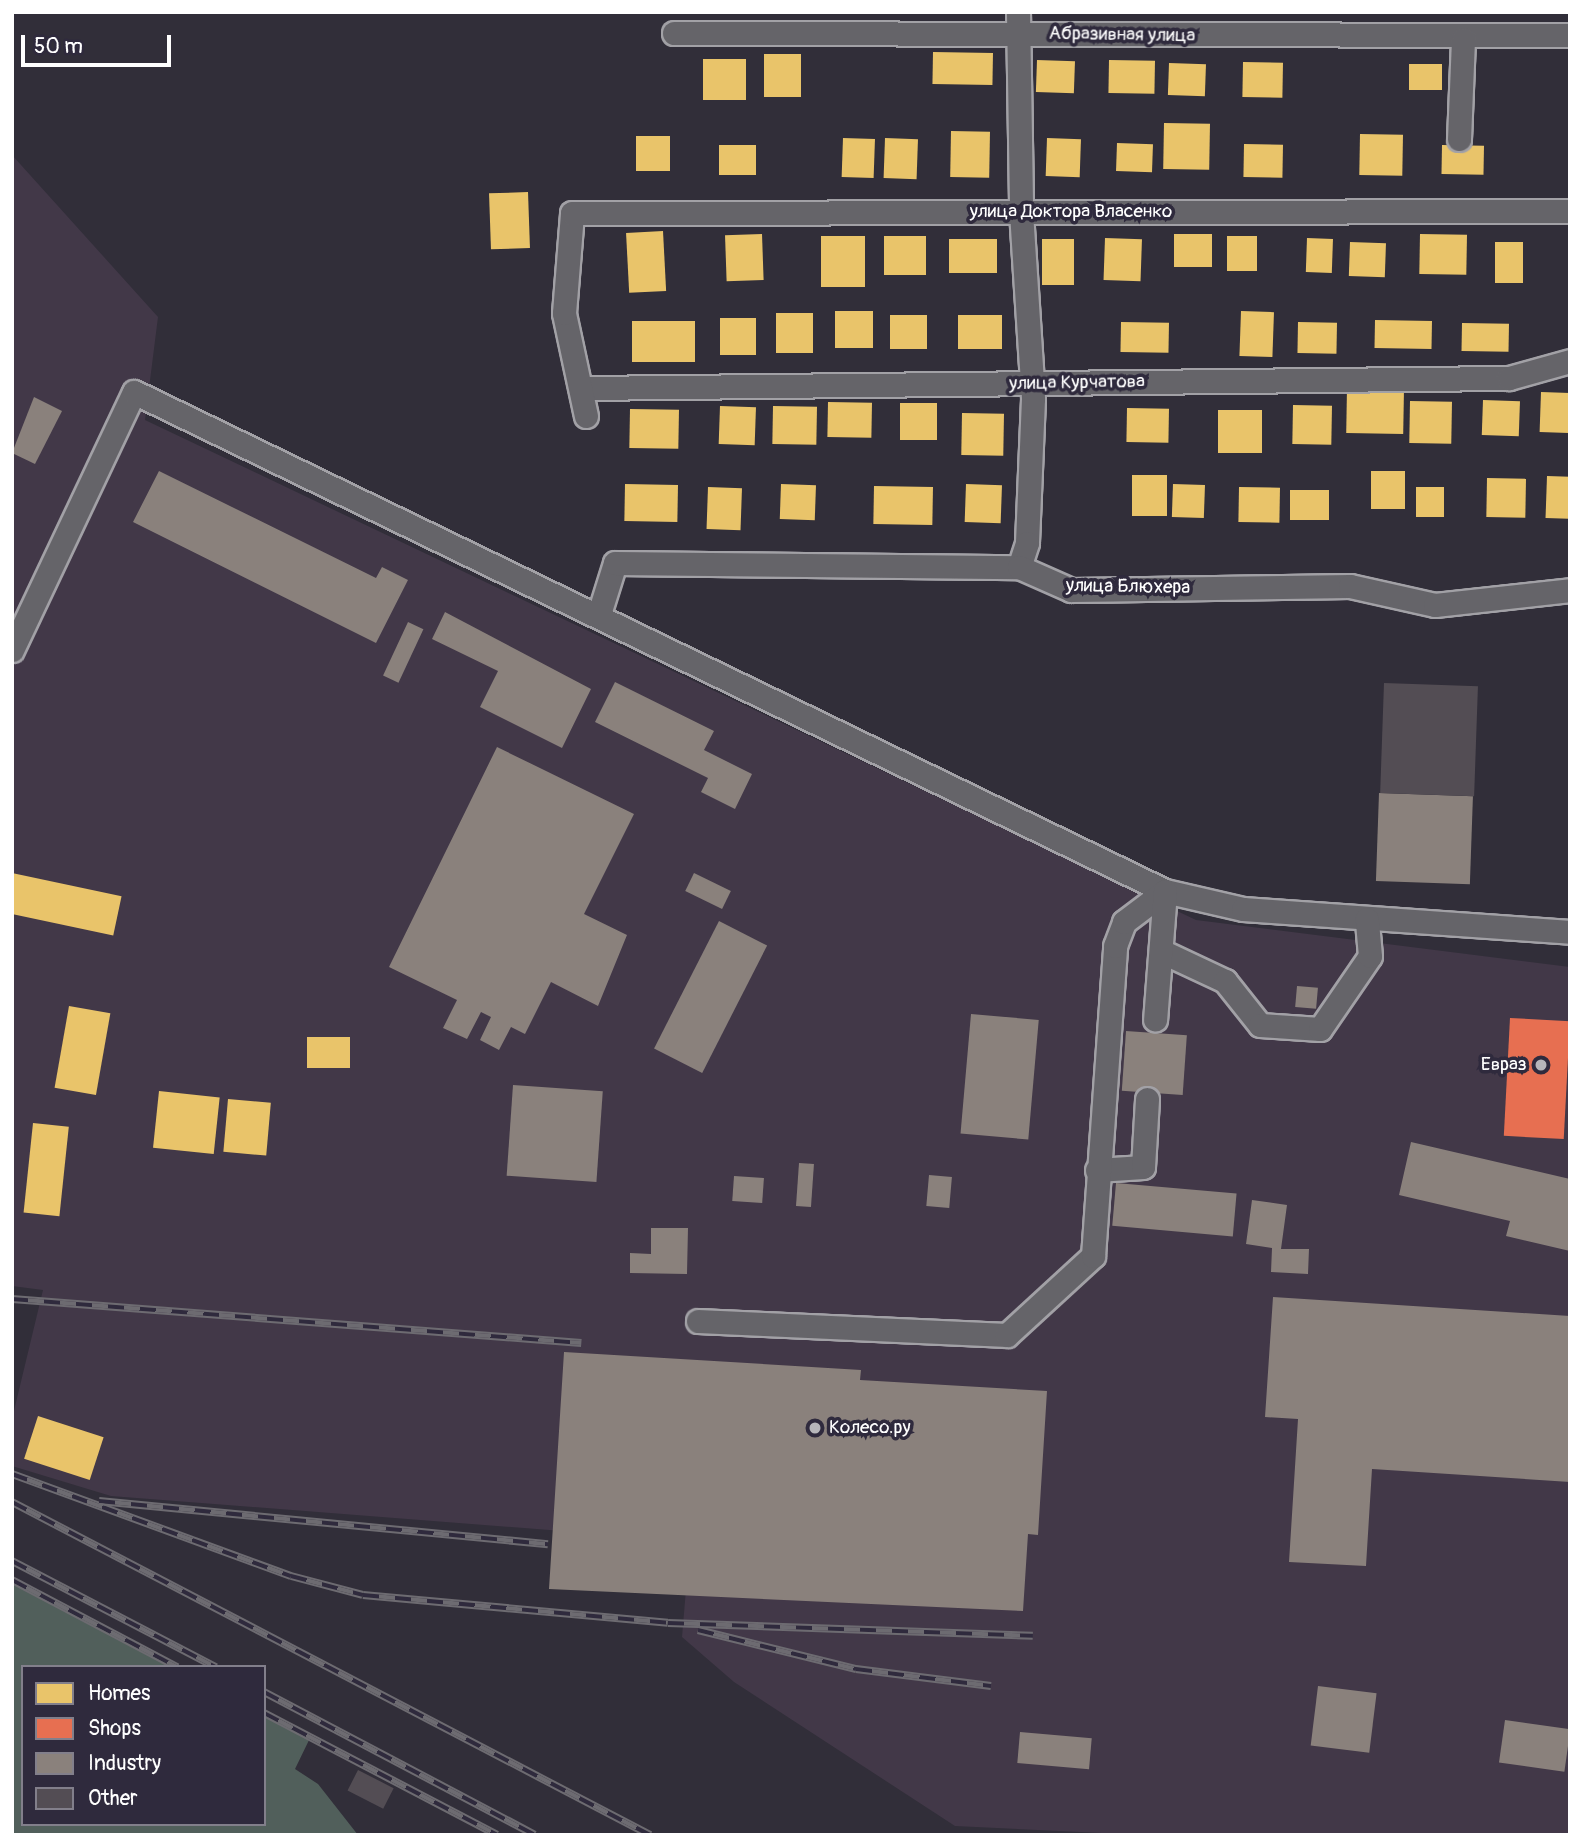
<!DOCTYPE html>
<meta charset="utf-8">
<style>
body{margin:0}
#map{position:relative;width:1582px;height:1847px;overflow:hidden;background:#312e39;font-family:Pangolin,sans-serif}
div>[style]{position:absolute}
.built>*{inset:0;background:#423848}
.green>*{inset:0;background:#515f5b}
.homes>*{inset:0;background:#e9c46a;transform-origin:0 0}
.shops>*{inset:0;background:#e76f51;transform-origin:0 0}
.industry>*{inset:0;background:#8a817c;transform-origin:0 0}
.building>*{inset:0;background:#534d54;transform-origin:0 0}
.roads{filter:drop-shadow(2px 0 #a2a1a6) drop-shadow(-2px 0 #a2a1a6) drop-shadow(0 2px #a2a1a6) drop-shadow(0 -2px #a2a1a6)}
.minor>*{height:23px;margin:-11.5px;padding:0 11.5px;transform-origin:11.5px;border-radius:11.5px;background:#656469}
.rail>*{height:8px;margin-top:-4px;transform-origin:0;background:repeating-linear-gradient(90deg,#2f2a3d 0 16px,#6d6b71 0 32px);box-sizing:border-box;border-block:2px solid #6d6b71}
.dots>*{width:19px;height:19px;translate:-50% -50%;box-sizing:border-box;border:4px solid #2f2a3d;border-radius:50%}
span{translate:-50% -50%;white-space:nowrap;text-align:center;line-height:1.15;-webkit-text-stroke:7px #2f2a3d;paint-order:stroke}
.street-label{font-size:19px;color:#fff}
.poi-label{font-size:19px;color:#fff}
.right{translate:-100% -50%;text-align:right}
.left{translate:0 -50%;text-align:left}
.frame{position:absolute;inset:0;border:14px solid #fff;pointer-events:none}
.legend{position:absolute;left:21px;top:1665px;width:245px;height:161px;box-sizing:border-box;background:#2f2a3d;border:2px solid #827f8b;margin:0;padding:9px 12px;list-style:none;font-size:21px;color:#fff}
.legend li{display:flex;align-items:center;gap:14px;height:35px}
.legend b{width:35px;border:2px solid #827f8b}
.scale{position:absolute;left:21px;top:35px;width:150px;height:32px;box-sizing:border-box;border:4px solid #fff;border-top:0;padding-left:9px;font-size:21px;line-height:24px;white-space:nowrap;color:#fff;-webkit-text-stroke:5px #2f2a3d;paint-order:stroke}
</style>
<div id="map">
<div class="built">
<i style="clip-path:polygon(12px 155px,158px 317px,145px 420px,1196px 920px,1570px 967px,1570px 1835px,1144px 1835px,955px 1826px,734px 1682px,682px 1637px,690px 1541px,111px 1496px,12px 1466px,12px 1419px,43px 1290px,12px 1286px)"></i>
</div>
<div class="green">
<i style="clip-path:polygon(12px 1578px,181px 1667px,23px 1667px,23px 1824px,264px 1824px,264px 1711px,311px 1736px,295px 1769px,318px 1784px,358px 1835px,12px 1835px)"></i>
</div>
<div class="homes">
<i style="left:933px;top:52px;width:60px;height:32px;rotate:1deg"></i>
<i style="left:764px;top:54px;width:37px;height:43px"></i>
<i style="left:703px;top:59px;width:43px;height:41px"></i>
<i style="left:1037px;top:60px;width:38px;height:32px;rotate:2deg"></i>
<i style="left:1109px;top:60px;width:46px;height:33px;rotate:1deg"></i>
<i style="left:1243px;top:62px;width:40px;height:35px;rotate:1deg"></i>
<i style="left:1169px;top:63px;width:37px;height:32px;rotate:2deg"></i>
<i style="left:1409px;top:64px;width:33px;height:26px"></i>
<i style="left:1164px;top:123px;width:46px;height:46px;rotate:1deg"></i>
<i style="left:951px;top:131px;width:39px;height:46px;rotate:1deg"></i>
<i style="left:1360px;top:134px;width:43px;height:41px;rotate:1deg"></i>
<i style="left:636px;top:136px;width:34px;height:35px"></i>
<i style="left:843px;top:138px;width:32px;height:39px;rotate:2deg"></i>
<i style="left:885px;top:138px;width:33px;height:40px;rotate:2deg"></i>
<i style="left:1047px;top:138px;width:34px;height:38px;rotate:2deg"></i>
<i style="left:1117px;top:143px;width:36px;height:28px;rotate:2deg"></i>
<i style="left:1244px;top:144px;width:39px;height:33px;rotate:1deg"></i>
<i style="left:719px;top:145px;width:37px;height:30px"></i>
<i style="left:1442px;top:145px;width:42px;height:29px;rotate:1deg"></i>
<i style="left:528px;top:192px;width:56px;height:39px;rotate:88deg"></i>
<i style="left:663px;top:231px;width:60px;height:37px;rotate:87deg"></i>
<i style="left:762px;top:234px;width:46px;height:37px;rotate:88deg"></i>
<i style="left:1174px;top:234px;width:38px;height:33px"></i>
<i style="left:1420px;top:234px;width:47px;height:40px;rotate:1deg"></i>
<i style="left:821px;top:236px;width:44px;height:51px"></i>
<i style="left:926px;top:236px;width:39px;height:42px;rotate:90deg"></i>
<i style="left:1227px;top:236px;width:30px;height:35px"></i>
<i style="left:1105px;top:238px;width:37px;height:42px;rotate:2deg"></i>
<i style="left:1307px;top:238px;width:26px;height:34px;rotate:2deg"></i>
<i style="left:949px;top:239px;width:48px;height:34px"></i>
<i style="left:1042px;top:239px;width:32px;height:46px"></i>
<i style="left:1350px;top:242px;width:36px;height:34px;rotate:2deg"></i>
<i style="left:1495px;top:242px;width:28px;height:41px"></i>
<i style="left:835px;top:311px;width:38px;height:37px"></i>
<i style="left:1241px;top:311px;width:33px;height:45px;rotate:2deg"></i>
<i style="left:776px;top:313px;width:37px;height:40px"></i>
<i style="left:890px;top:315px;width:37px;height:34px"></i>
<i style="left:958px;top:315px;width:44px;height:34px"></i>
<i style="left:720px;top:318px;width:36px;height:37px"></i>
<i style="left:1375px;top:320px;width:57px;height:28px;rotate:1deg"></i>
<i style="left:695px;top:321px;width:41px;height:63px;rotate:90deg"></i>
<i style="left:1121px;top:322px;width:48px;height:30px;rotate:1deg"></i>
<i style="left:1298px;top:322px;width:39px;height:31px;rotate:1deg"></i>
<i style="left:1462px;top:323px;width:47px;height:28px;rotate:1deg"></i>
<i style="left:1347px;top:388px;width:57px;height:45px;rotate:1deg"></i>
<i style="left:1541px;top:392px;width:29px;height:40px;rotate:2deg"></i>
<i style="left:1483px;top:400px;width:37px;height:35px;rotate:2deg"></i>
<i style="left:1410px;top:401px;width:42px;height:42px;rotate:1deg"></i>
<i style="left:828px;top:402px;width:44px;height:35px;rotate:1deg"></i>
<i style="left:900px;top:403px;width:37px;height:37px"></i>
<i style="left:1293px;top:405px;width:39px;height:39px;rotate:1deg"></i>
<i style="left:720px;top:406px;width:36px;height:38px;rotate:2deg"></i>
<i style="left:773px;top:406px;width:44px;height:38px;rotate:1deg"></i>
<i style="left:1127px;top:408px;width:42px;height:34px;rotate:1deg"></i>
<i style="left:630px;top:409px;width:49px;height:39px;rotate:1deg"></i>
<i style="left:1218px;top:410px;width:44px;height:43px"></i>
<i style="left:962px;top:413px;width:42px;height:42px;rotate:1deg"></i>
<i style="left:1371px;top:471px;width:34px;height:38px"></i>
<i style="left:1132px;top:475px;width:35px;height:41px"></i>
<i style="left:1547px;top:476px;width:23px;height:42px;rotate:2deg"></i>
<i style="left:1487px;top:478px;width:39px;height:39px;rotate:1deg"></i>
<i style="left:625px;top:484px;width:53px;height:37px;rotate:1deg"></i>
<i style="left:781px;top:484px;width:35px;height:35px;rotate:2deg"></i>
<i style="left:966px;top:484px;width:36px;height:38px;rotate:2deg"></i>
<i style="left:1173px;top:484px;width:32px;height:33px;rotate:2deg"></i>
<i style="left:874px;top:486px;width:59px;height:38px;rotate:1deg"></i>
<i style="left:708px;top:487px;width:34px;height:42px;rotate:2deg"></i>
<i style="left:1239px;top:487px;width:41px;height:35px;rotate:1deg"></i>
<i style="left:1416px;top:487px;width:28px;height:30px"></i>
<i style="left:1290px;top:490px;width:39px;height:30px"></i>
<i style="left:12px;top:873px;width:112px;height:40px;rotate:12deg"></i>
<i style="left:69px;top:1006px;width:42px;height:83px;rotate:10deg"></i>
<i style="left:307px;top:1037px;width:43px;height:31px"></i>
<i style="left:159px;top:1091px;width:61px;height:57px;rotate:6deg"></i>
<i style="left:228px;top:1099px;width:43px;height:53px;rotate:5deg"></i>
<i style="left:33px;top:1123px;width:36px;height:90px;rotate:6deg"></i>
<i style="left:38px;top:1416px;width:69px;height:45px;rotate:18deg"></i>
</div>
<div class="shops">
<i style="left:1510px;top:1018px;width:60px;height:118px;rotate:3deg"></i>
</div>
<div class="industry">
<i style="clip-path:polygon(34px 397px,62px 411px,35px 464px,12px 453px)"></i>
<i style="clip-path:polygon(159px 471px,376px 578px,382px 567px,408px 580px,376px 643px,133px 522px)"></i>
<i style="clip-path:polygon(445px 612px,591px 689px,562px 748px,480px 707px,498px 671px,432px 639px)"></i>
<i style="left:408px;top:622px;width:17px;height:59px;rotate:25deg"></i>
<i style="clip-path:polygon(615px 682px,714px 731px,704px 750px,752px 774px,735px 809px,701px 792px,708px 778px,595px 722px)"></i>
<i style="clip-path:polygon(497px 747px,634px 814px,584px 914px,627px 935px,598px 1006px,551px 982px,525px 1034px,511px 1027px,499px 1050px,480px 1040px,491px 1017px,481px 1012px,467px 1039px,443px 1028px,457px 1000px,389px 967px)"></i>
<i style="left:1379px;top:793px;width:94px;height:88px;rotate:2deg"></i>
<i style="left:694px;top:873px;width:41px;height:20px;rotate:26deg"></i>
<i style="left:719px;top:921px;width:54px;height:143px;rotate:27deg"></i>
<i style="left:1297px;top:986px;width:21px;height:21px;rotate:5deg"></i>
<i style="left:971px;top:1014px;width:68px;height:120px;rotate:5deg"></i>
<i style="left:1126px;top:1031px;width:61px;height:60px;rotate:4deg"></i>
<i style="left:513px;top:1085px;width:90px;height:91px;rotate:4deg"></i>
<i style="clip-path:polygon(1411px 1142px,1570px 1179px,1570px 1251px,1506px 1236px,1510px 1221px,1399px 1195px)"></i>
<i style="left:799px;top:1163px;width:15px;height:43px;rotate:4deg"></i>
<i style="left:929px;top:1175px;width:23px;height:31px;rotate:5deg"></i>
<i style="left:734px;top:1176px;width:30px;height:25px;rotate:4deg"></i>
<i style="left:1116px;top:1183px;width:121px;height:43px;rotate:5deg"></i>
<i style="clip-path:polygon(1252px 1200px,1287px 1205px,1281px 1249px,1309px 1249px,1308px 1274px,1271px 1272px,1272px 1248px,1246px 1244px)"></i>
<i style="clip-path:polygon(651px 1228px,688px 1228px,687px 1274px,630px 1273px,630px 1253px,651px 1254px)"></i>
<i style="clip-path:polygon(1273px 1297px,1570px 1316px,1570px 1482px,1372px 1469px,1366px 1566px,1289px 1562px,1298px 1419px,1265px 1417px)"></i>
<i style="clip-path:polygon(564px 1352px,861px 1370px,860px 1380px,1047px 1391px,1038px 1535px,1028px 1534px,1023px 1611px,549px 1589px)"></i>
<i style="left:1318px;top:1686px;width:59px;height:60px;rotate:7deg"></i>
<i style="left:1505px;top:1720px;width:66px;height:43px;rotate:8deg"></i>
<i style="left:1020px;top:1732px;width:72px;height:31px;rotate:5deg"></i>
</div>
<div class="building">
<i style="left:1384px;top:683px;width:94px;height:110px;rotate:2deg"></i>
<i style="left:358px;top:1770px;width:40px;height:23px;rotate:27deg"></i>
</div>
<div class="roads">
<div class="minor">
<i style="left:1018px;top:12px;width:200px;rotate:89.1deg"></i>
<i style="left:1021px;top:212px;width:187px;rotate:86.3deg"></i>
<i style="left:1033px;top:399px;width:144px;rotate:92.4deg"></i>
<i style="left:1027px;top:543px;width:25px;rotate:108deg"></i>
<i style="left:674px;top:33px;width:896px;rotate:0.13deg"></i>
<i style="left:1459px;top:139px;width:100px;rotate:-87.7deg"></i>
<i style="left:582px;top:388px;width:927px;rotate:-0.62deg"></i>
<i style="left:1509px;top:378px;width:63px;rotate:-15.6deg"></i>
<i style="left:586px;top:416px;width:105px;rotate:-102.1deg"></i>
<i style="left:564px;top:313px;width:100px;rotate:-85.4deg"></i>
<i style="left:572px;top:213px;width:998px;rotate:-0.11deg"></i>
<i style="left:599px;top:614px;width:53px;rotate:-72.6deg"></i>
<i style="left:615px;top:563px;width:404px;rotate:0.6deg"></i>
<i style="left:1019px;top:567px;width:57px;rotate:23.9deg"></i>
<i style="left:1071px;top:590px;width:279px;rotate:-0.8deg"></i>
<i style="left:1350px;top:586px;width:87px;rotate:12.6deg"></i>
<i style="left:1435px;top:605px;width:136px;rotate:-6.3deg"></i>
<i style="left:12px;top:650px;width:285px;rotate:-64.7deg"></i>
<i style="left:134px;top:392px;width:1145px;rotate:25.83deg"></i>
<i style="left:1165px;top:891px;width:80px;rotate:13deg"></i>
<i style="left:1243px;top:909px;width:328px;rotate:4deg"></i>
<i style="left:1161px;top:951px;width:71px;rotate:25.1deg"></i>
<i style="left:1225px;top:981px;width:56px;rotate:51.5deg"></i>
<i style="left:1260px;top:1025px;width:60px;rotate:3.8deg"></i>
<i style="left:1320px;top:1029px;width:88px;rotate:-55.6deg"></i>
<i style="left:1370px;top:956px;width:37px;rotate:-95deg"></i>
<i style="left:1097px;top:1170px;width:46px;rotate:-3.7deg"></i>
<i style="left:1143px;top:1167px;width:68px;rotate:-86.6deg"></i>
<i style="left:698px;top:1321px;width:309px;rotate:2.6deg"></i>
<i style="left:1007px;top:1335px;width:117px;rotate:-42.6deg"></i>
<i style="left:1093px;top:1256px;width:311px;rotate:-85.9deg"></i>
<i style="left:1115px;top:946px;width:26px;rotate:-69deg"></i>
<i style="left:1124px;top:922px;width:51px;rotate:-37.1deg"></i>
<i style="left:1165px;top:891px;width:129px;rotate:94.4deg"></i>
</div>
</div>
<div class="rail">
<i style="left:12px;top:1299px;width:571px;rotate:4.42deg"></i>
<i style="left:12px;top:1474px;width:297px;rotate:20.1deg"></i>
<i style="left:291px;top:1576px;width:74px;rotate:14.8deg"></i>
<i style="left:363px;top:1595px;width:306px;rotate:5.2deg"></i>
<i style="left:668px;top:1623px;width:365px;rotate:2deg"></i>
<i style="left:99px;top:1501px;width:451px;rotate:5.5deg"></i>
<i style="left:12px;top:1502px;width:720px;rotate:27.56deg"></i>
<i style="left:12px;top:1561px;width:230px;rotate:27.5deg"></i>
<i style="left:12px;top:1580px;width:187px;rotate:27.8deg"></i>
<i style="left:698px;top:1630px;width:163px;rotate:13.9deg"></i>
<i style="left:856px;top:1669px;width:136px;rotate:7.2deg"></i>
<i style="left:264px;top:1692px;width:306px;rotate:27.8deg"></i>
<i style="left:264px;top:1713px;width:263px;rotate:27.6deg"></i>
</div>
<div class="dots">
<i style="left:1541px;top:1065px;background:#b7b6ba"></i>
<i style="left:815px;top:1428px;background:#b7b6ba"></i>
</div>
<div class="street-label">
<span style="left:1122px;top:35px;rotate:1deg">Абразивная улица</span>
<span style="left:1071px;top:212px">улица Доктора Власенко</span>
<span style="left:1077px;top:383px;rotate:-1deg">улица Курчатова</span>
<span style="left:1128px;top:587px;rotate:1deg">улица Блюхера</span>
</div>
<div class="poi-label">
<span class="right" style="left:1527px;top:1065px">Евраз</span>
<span class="left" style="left:829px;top:1428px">Колесо.ру</span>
</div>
<div class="frame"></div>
<ul class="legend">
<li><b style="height:19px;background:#e9c46a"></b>Homes</li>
<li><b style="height:19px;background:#e76f51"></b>Shops</li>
<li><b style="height:19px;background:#8a817c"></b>Industry</li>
<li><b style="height:19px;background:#534d54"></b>Other</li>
</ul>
<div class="scale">50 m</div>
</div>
